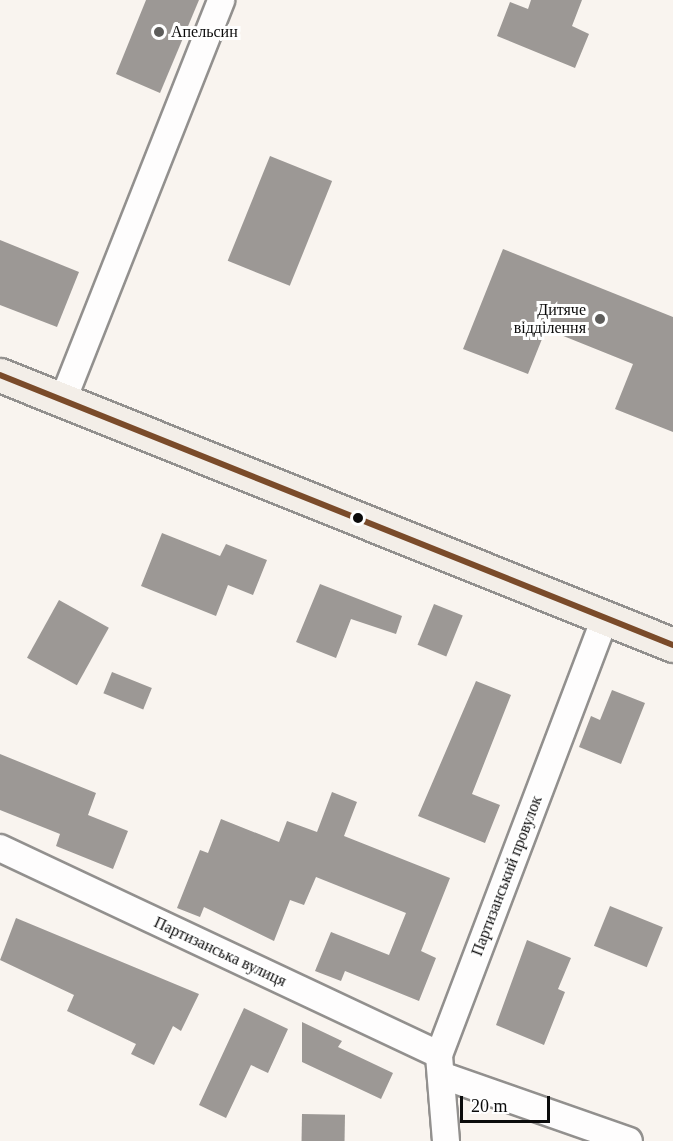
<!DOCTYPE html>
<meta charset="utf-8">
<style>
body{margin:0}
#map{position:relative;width:673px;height:1141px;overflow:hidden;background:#f9f4ef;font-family:"Times New Roman",serif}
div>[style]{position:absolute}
.building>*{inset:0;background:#9c9895;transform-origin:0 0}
.roads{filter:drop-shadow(2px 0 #92908e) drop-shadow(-2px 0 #92908e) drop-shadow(0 2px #92908e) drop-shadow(0 -2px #92908e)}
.street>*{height:26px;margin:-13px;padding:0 13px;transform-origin:13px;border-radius:13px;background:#fefdfd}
.secondary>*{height:33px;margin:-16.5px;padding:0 16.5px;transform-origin:16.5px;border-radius:16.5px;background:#f3eee8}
.bus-1>*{height:6px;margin:-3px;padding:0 3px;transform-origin:3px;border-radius:3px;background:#7a4b2a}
.dots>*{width:16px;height:16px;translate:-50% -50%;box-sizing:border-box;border:3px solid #fff;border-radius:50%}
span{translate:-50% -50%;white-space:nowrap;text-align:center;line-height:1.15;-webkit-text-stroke:6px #fff;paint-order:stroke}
.poi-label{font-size:16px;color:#0b0b0b}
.left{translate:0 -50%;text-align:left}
.right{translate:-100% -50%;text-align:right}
.street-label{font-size:16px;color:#0b0b0b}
.scale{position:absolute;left:460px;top:1096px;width:90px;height:27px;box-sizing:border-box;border:3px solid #0b0b0b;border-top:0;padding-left:8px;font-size:18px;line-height:21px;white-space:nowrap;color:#0b0b0b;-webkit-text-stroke:4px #fff;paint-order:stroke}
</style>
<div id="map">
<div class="building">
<i style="clip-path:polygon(146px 0,199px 0,160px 93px,116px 74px)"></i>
<i style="clip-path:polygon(531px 0,582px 0,572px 26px,589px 34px,575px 68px,497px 36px,510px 2px,528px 9px)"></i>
<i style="left:270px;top:156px;width:67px;height:113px;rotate:22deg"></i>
<i style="clip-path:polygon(0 240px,79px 272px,57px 327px,0 305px)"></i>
<i style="clip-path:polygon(503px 249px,673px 317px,673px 432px,615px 409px,633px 364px,546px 329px,528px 374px,463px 349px)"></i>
<i style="clip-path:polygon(162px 533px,220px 556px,226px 544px,267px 560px,253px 595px,228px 585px,216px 616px,141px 586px)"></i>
<i style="clip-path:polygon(320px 584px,402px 616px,396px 634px,351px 619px,336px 658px,296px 642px)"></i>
<i style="left:59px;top:600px;width:57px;height:66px;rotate:29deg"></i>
<i style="left:434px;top:604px;width:31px;height:44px;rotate:22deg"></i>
<i style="left:112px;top:672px;width:43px;height:23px;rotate:22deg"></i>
<i style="clip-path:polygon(476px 681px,511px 695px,472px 794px,500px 805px,485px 843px,418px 816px)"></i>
<i style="clip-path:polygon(612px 690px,645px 703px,621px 764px,579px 747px,591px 716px,600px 720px)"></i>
<i style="clip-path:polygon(0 754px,96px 793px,88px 815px,128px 831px,113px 869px,56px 846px,60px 834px,0 810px)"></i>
<i style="clip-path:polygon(332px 792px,357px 802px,344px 836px,450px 878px,421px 951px,436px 958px,419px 1001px,345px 971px,341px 981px,315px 971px,331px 932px,389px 955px,406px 913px,316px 877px,304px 905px,290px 900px,274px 941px,204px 907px,200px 917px,177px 908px,200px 850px,208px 853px,221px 819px,279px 842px,287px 821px,317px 832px)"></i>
<i style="left:610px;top:906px;width:57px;height:43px;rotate:22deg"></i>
<i style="clip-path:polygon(16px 918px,199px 994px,181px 1031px,173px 1026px,154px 1065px,131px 1054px,136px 1044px,67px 1011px,74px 995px,0 960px)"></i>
<i style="clip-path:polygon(527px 940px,571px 958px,558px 989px,565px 992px,544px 1045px,496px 1025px)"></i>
<i style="clip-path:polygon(244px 1008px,288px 1029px,268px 1073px,251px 1065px,226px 1118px,199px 1105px)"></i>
<i style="clip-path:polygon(302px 1022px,342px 1041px,338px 1047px,393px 1073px,381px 1099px,302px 1062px)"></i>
<i style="left:302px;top:1114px;width:43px;height:27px;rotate:1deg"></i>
</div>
<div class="roads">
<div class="street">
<i style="left:63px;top:400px;width:430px;rotate:-68.4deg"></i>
<i style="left:0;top:848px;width:485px;rotate:25.2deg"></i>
<i style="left:441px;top:1075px;width:199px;rotate:19.3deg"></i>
<i style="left:446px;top:1141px;width:86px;rotate:-94.7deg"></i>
<i style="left:439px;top:1055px;width:468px;rotate:-69.2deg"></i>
</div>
<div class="secondary">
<i style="left:0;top:375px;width:725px;rotate:21.86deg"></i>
</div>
</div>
<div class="bus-1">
<i style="left:0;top:375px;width:725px;rotate:21.86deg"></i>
</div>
<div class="dots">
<i style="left:159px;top:32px;background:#5e5d5b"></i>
<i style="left:600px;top:319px;background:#5e5d5b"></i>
<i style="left:358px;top:518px;background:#0b0b0b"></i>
</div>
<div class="poi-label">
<span class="left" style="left:171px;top:32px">Апельсин</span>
<span class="right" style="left:586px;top:319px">Дитяче<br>відділення</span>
</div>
<div class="street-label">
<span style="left:507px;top:876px;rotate:-69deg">Партизанський провулок</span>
<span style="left:220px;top:952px;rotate:25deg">Партизанська вулиця</span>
</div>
<div class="scale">20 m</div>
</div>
